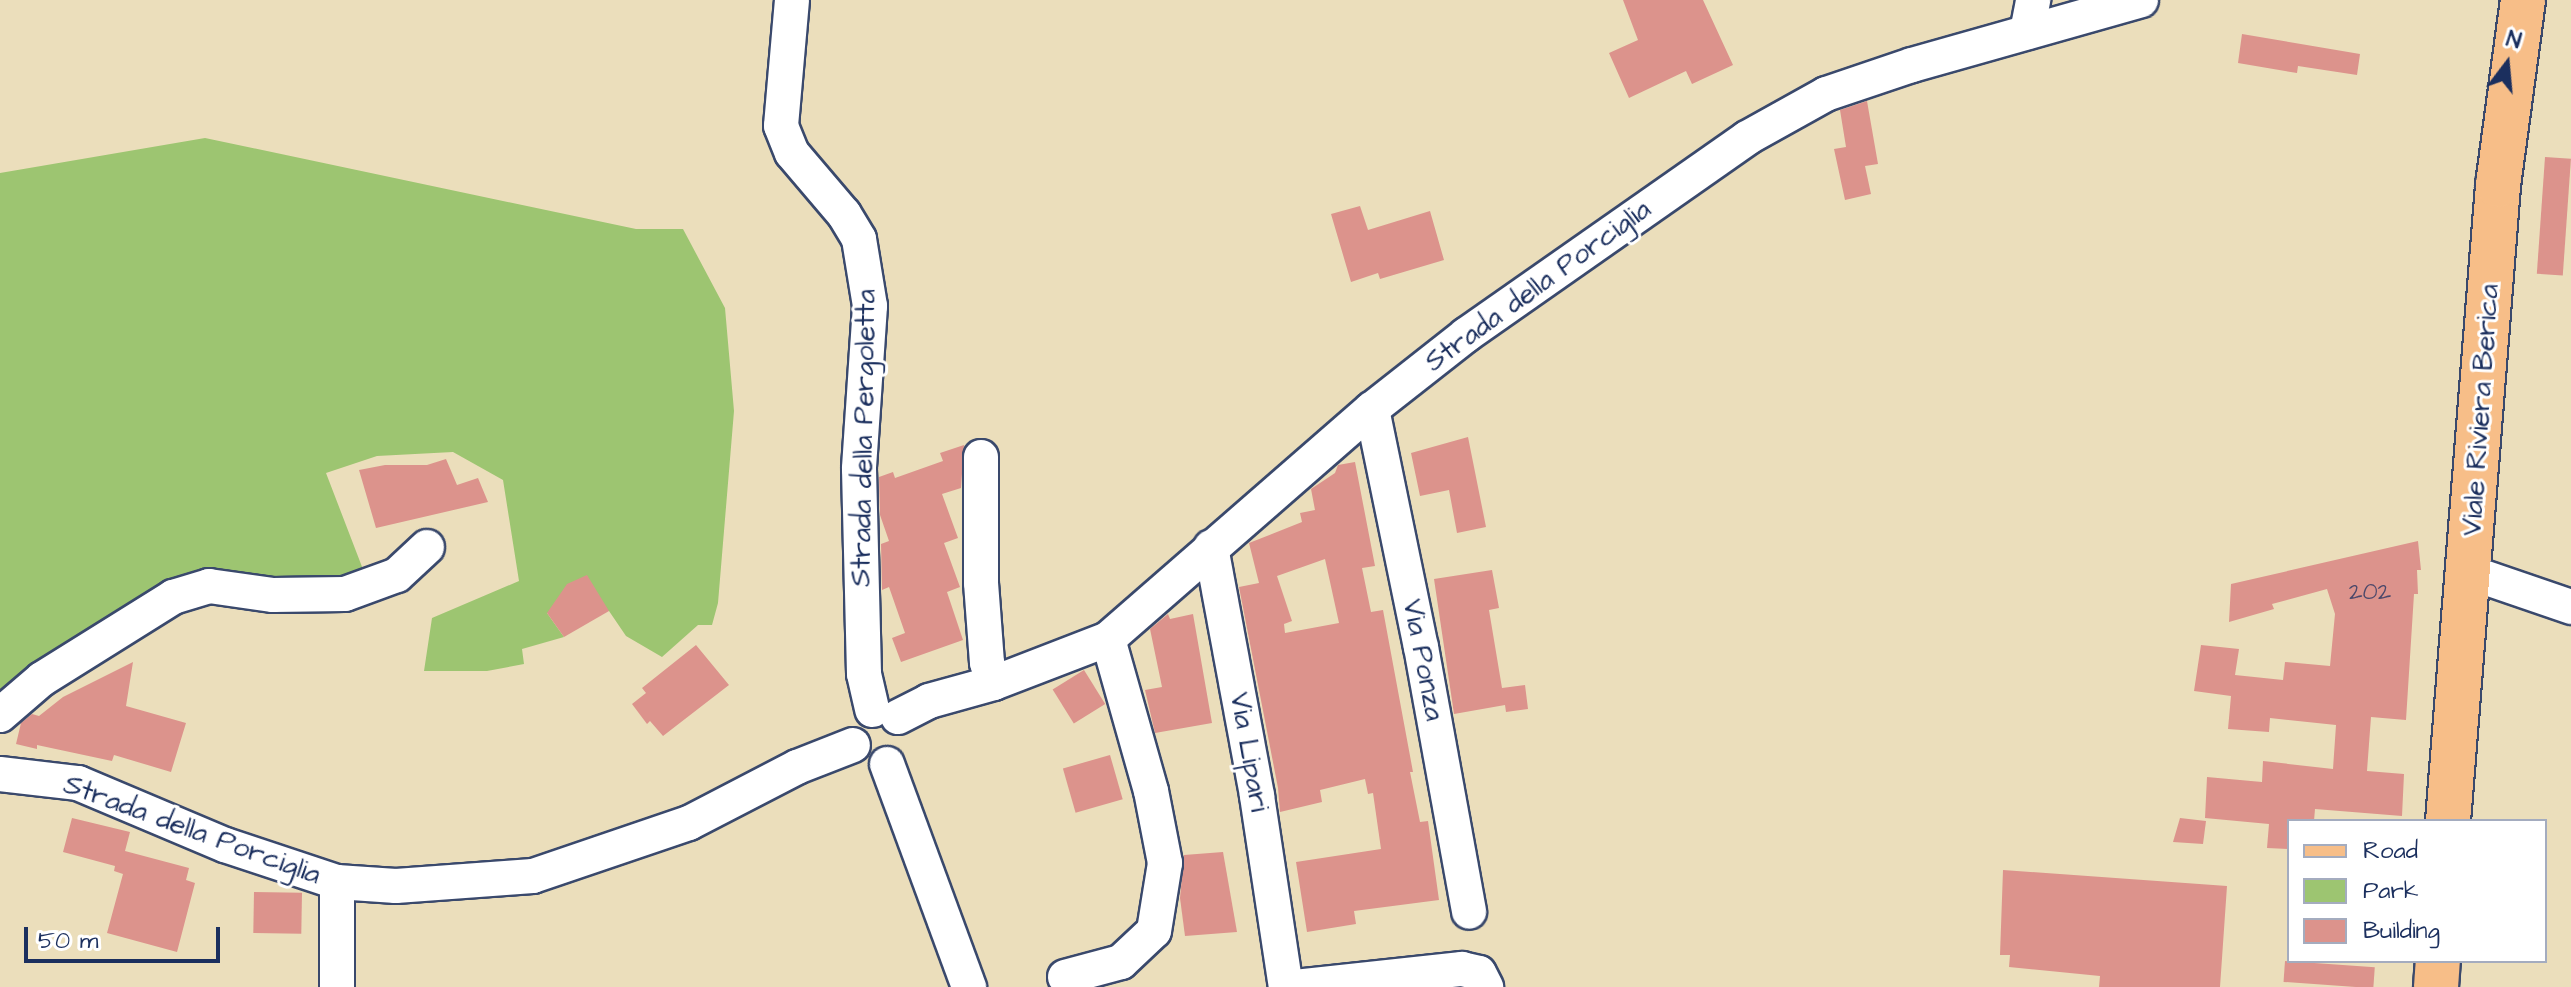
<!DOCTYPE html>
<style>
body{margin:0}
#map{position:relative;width:2571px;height:987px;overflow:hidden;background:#ebdebb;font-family:"Architects Daughter",sans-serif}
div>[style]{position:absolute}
.green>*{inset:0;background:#9dc571}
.building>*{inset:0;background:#dc938c;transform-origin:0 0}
.roads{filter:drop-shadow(2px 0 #3a496c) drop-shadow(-2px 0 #3a496c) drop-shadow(0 2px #3a496c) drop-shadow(0 -2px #3a496c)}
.minor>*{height:34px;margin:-17px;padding:0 17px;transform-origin:17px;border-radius:17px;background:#fff}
.major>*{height:44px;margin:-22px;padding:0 22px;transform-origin:22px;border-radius:22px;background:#f7be88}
span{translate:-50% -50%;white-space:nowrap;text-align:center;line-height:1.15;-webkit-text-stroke:6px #fff;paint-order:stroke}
.number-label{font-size:24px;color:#4b486a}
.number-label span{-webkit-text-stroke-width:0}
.street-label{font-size:28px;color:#1b2f5e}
.legend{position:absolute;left:2287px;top:819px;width:260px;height:144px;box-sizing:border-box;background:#fff;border:2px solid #a4acbf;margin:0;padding:10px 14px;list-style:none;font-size:24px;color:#1b2f5e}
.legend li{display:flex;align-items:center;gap:16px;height:40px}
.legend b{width:40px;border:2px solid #a4acbf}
.north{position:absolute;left:2467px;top:24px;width:80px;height:80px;-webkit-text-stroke:6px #fff;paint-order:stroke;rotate:16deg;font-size:22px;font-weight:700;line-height:32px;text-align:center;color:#1b2f5e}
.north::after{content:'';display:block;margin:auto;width:28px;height:36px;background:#1b2f5e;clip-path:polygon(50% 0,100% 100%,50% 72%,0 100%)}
.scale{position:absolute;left:24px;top:927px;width:196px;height:36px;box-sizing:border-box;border:4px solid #1b2f5e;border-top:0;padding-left:10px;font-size:24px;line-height:28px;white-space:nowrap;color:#1b2f5e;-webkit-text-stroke:6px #fff;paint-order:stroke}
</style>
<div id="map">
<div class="green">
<i style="clip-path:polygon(205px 138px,636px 229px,683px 229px,725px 308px,734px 411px,718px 603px,712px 625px,698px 625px,662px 657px,626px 636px,609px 611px,547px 613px,564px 637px,522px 649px,524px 664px,487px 671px,424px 671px,432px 618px,519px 581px,503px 480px,453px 452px,377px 456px,326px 473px,369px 585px,209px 586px,0 715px,0 173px)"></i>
</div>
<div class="building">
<i style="clip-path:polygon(1623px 0,1703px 0,1733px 65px,1692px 84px,1686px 71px,1629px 98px,1609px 53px,1638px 40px)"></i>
<i style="clip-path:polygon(2242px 34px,2360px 54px,2357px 75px,2298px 66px,2297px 73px,2238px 63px)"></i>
<i style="clip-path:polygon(1867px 101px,1878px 164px,1865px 166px,1871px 194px,1845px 200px,1834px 149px,1846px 147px,1840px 110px)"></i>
<i style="left:2545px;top:157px;width:26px;height:117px;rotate:4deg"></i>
<i style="clip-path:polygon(1360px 206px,1368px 230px,1430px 211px,1444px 260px,1380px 279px,1378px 273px,1351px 282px,1331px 214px)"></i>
<i style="clip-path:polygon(1468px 437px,1486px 527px,1457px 533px,1449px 490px,1420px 496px,1411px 453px)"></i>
<i style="clip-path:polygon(964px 445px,961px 488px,942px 494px,958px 538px,944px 543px,960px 587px,947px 592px,963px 640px,901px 662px,892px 638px,905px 633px,889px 587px,882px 590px,881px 544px,889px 541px,880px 515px,879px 477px,893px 472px,895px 478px,943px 461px,940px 453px)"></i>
<i style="clip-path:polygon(446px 459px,457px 485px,478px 478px,488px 502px,376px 528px,359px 470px,385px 465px,427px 465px)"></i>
<i style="clip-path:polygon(evenodd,1355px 462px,1375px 566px,1362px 568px,1371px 612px,1383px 610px,1413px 772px,1410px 772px,1420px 822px,1428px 821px,1439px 900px,1354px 911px,1356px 924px,1307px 932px,1296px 862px,1381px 849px,1373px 793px,1368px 794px,1365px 779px,1320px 790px,1322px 802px,1280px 812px,1278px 788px,1239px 587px,1259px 583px,1249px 543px,1302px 522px,1300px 513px,1315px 510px,1311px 489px,1335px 473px,1338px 465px,1355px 462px,1325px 559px,1339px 623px,1285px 633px,1284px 624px,1292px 621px,1277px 576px,1325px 559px)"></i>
<i style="clip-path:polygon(2418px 541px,2421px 570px,2417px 570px,2418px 594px,2414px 594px,2406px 720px,2371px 717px,2367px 771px,2404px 774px,2402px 816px,2315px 809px,2314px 821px,2289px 821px,2289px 849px,2267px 848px,2269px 824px,2205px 818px,2207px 777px,2262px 782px,2263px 761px,2333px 769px,2336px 725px,2270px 718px,2269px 732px,2228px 729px,2231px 696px,2194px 691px,2201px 645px,2239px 649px,2235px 675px,2283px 680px,2285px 662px,2330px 666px,2335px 614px,2327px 589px,2272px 604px,2274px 609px,2229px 622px,2231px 584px)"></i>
<i style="clip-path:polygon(1492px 570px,1499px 608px,1489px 610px,1502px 688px,1525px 685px,1528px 709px,1506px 712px,1505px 705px,1454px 714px,1434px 579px)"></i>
<i style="clip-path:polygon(587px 575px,609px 611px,564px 637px,547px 613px,567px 584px)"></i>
<i style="clip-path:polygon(1168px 614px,1170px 619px,1193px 614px,1212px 723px,1155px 733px,1145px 690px,1162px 687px,1150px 629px)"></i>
<i style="clip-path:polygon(696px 645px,729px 685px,663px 736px,650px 721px,647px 724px,632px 704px,646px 693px,642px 688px)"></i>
<i style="clip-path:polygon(133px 662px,126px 706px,186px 723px,171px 772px,114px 755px,112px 761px,37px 745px,37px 749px,16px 744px,21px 723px,32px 714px,39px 716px,63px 697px)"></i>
<i style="left:1084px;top:670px;width:40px;height:37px;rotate:58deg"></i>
<i style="left:1110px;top:755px;width:46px;height:49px;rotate:74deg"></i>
<i style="clip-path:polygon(72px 818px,130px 832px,125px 851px,189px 868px,186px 880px,195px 883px,177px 952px,107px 933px,123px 874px,114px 871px,115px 866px,63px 852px)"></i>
<i style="clip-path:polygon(2180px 818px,2206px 821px,2203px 844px,2173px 842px)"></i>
<i style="clip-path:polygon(1223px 852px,1237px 932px,1185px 936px,1180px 898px,1184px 855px)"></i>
<i style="clip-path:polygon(2003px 870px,2227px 886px,2220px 987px,2099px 987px,2100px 976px,2009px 967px,2010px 955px,2000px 955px)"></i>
<i style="left:254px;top:892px;width:48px;height:41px;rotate:1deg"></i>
<i style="left:2285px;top:961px;width:90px;height:21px;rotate:4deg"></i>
</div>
<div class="roads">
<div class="minor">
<i style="left:792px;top:0;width:126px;rotate:95deg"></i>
<i style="left:781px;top:126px;width:29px;rotate:68deg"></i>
<i style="left:792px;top:153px;width:80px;rotate:49.6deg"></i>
<i style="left:844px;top:214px;width:29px;rotate:59deg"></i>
<i style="left:859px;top:239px;width:68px;rotate:80.7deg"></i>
<i style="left:870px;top:306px;width:163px;rotate:93.9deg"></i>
<i style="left:859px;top:469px;width:205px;rotate:88.6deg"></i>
<i style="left:864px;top:674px;width:37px;rotate:77deg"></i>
<i style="left:2027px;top:32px;width:33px;rotate:-79deg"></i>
<i style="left:1372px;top:409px;width:243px;rotate:78.4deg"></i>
<i style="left:1421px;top:647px;width:269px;rotate:79.7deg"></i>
<i style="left:981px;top:457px;width:126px;rotate:90deg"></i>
<i style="left:981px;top:583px;width:80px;rotate:85.7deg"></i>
<i style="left:987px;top:663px;width:21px;rotate:71deg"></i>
<i style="left:1211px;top:547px;width:253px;rotate:79.5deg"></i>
<i style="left:1257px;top:796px;width:193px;rotate:81.4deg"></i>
<i style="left:2469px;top:572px;width:108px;rotate:18.9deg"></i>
<i style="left:0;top:715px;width:55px;rotate:-40.6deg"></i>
<i style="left:42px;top:679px;width:155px;rotate:-32deg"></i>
<i style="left:173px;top:597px;width:38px;rotate:-17deg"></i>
<i style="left:209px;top:586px;width:65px;rotate:8deg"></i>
<i style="left:273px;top:595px;width:72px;rotate:-0.8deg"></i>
<i style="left:345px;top:594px;width:55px;rotate:-20.1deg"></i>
<i style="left:397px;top:575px;width:41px;rotate:-43deg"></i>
<i style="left:898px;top:717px;width:35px;rotate:-27deg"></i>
<i style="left:929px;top:701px;width:67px;rotate:-15.5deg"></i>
<i style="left:994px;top:683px;width:122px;rotate:-21.1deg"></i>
<i style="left:1108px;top:639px;width:350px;rotate:-41.1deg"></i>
<i style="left:1372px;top:409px;width:120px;rotate:-38.2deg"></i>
<i style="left:1466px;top:335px;width:343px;rotate:-35deg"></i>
<i style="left:1747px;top:138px;width:90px;rotate:-29.1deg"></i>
<i style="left:1826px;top:94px;width:91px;rotate:-18.6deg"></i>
<i style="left:1912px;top:65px;width:238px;rotate:-15.8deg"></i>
<i style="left:887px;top:764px;width:238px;rotate:69.8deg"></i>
<i style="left:0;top:774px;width:79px;rotate:6.6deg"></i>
<i style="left:78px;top:783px;width:160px;rotate:22.9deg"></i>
<i style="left:225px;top:845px;width:118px;rotate:18.3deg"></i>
<i style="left:337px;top:882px;width:59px;rotate:3.9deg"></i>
<i style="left:396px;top:886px;width:137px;rotate:-4.2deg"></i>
<i style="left:533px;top:876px;width:165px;rotate:-18.8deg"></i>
<i style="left:689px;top:823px;width:122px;rotate:-27.4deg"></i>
<i style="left:797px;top:767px;width:60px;rotate:-21.4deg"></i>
<i style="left:337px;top:882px;width:105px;rotate:90deg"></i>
<i style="left:1065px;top:977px;width:58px;rotate:-15deg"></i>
<i style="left:1121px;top:962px;width:45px;rotate:-43.2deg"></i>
<i style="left:1154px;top:931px;width:69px;rotate:-80.8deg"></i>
<i style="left:1165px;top:863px;width:73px;rotate:-101deg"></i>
<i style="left:1151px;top:791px;width:158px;rotate:-105.8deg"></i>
<i style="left:1295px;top:987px;width:168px;rotate:-6.2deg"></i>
<i style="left:1462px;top:969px;width:17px;rotate:13deg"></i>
<i style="left:1479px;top:973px;width:16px;rotate:63deg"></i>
</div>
<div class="major">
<i style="left:2448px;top:821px;width:638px;rotate:-85.5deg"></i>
<i style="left:2498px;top:185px;width:187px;rotate:-82.3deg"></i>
<i style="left:2436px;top:987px;width:26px;rotate:-86deg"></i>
</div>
</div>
<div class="number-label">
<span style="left:2370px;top:593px">202</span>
</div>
<div class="street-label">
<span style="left:1538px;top:286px;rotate:-36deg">Strada della Porciglia</span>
<span style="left:2481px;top:410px;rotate:-86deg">Viale Riviera Berica</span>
<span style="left:864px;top:438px;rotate:-89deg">Strada della Pergoletta</span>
<span style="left:1423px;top:660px;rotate:79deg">Via Ponza</span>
<span style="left:1249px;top:752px;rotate:80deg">Via Lipari</span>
<span style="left:192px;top:830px;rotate:20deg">Strada della Porciglia</span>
</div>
<ul class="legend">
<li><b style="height:10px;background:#f7be88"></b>Road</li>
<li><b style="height:22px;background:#9dc571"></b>Park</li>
<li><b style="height:22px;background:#dc938c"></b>Building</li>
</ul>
<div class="north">N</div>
<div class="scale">50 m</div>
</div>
